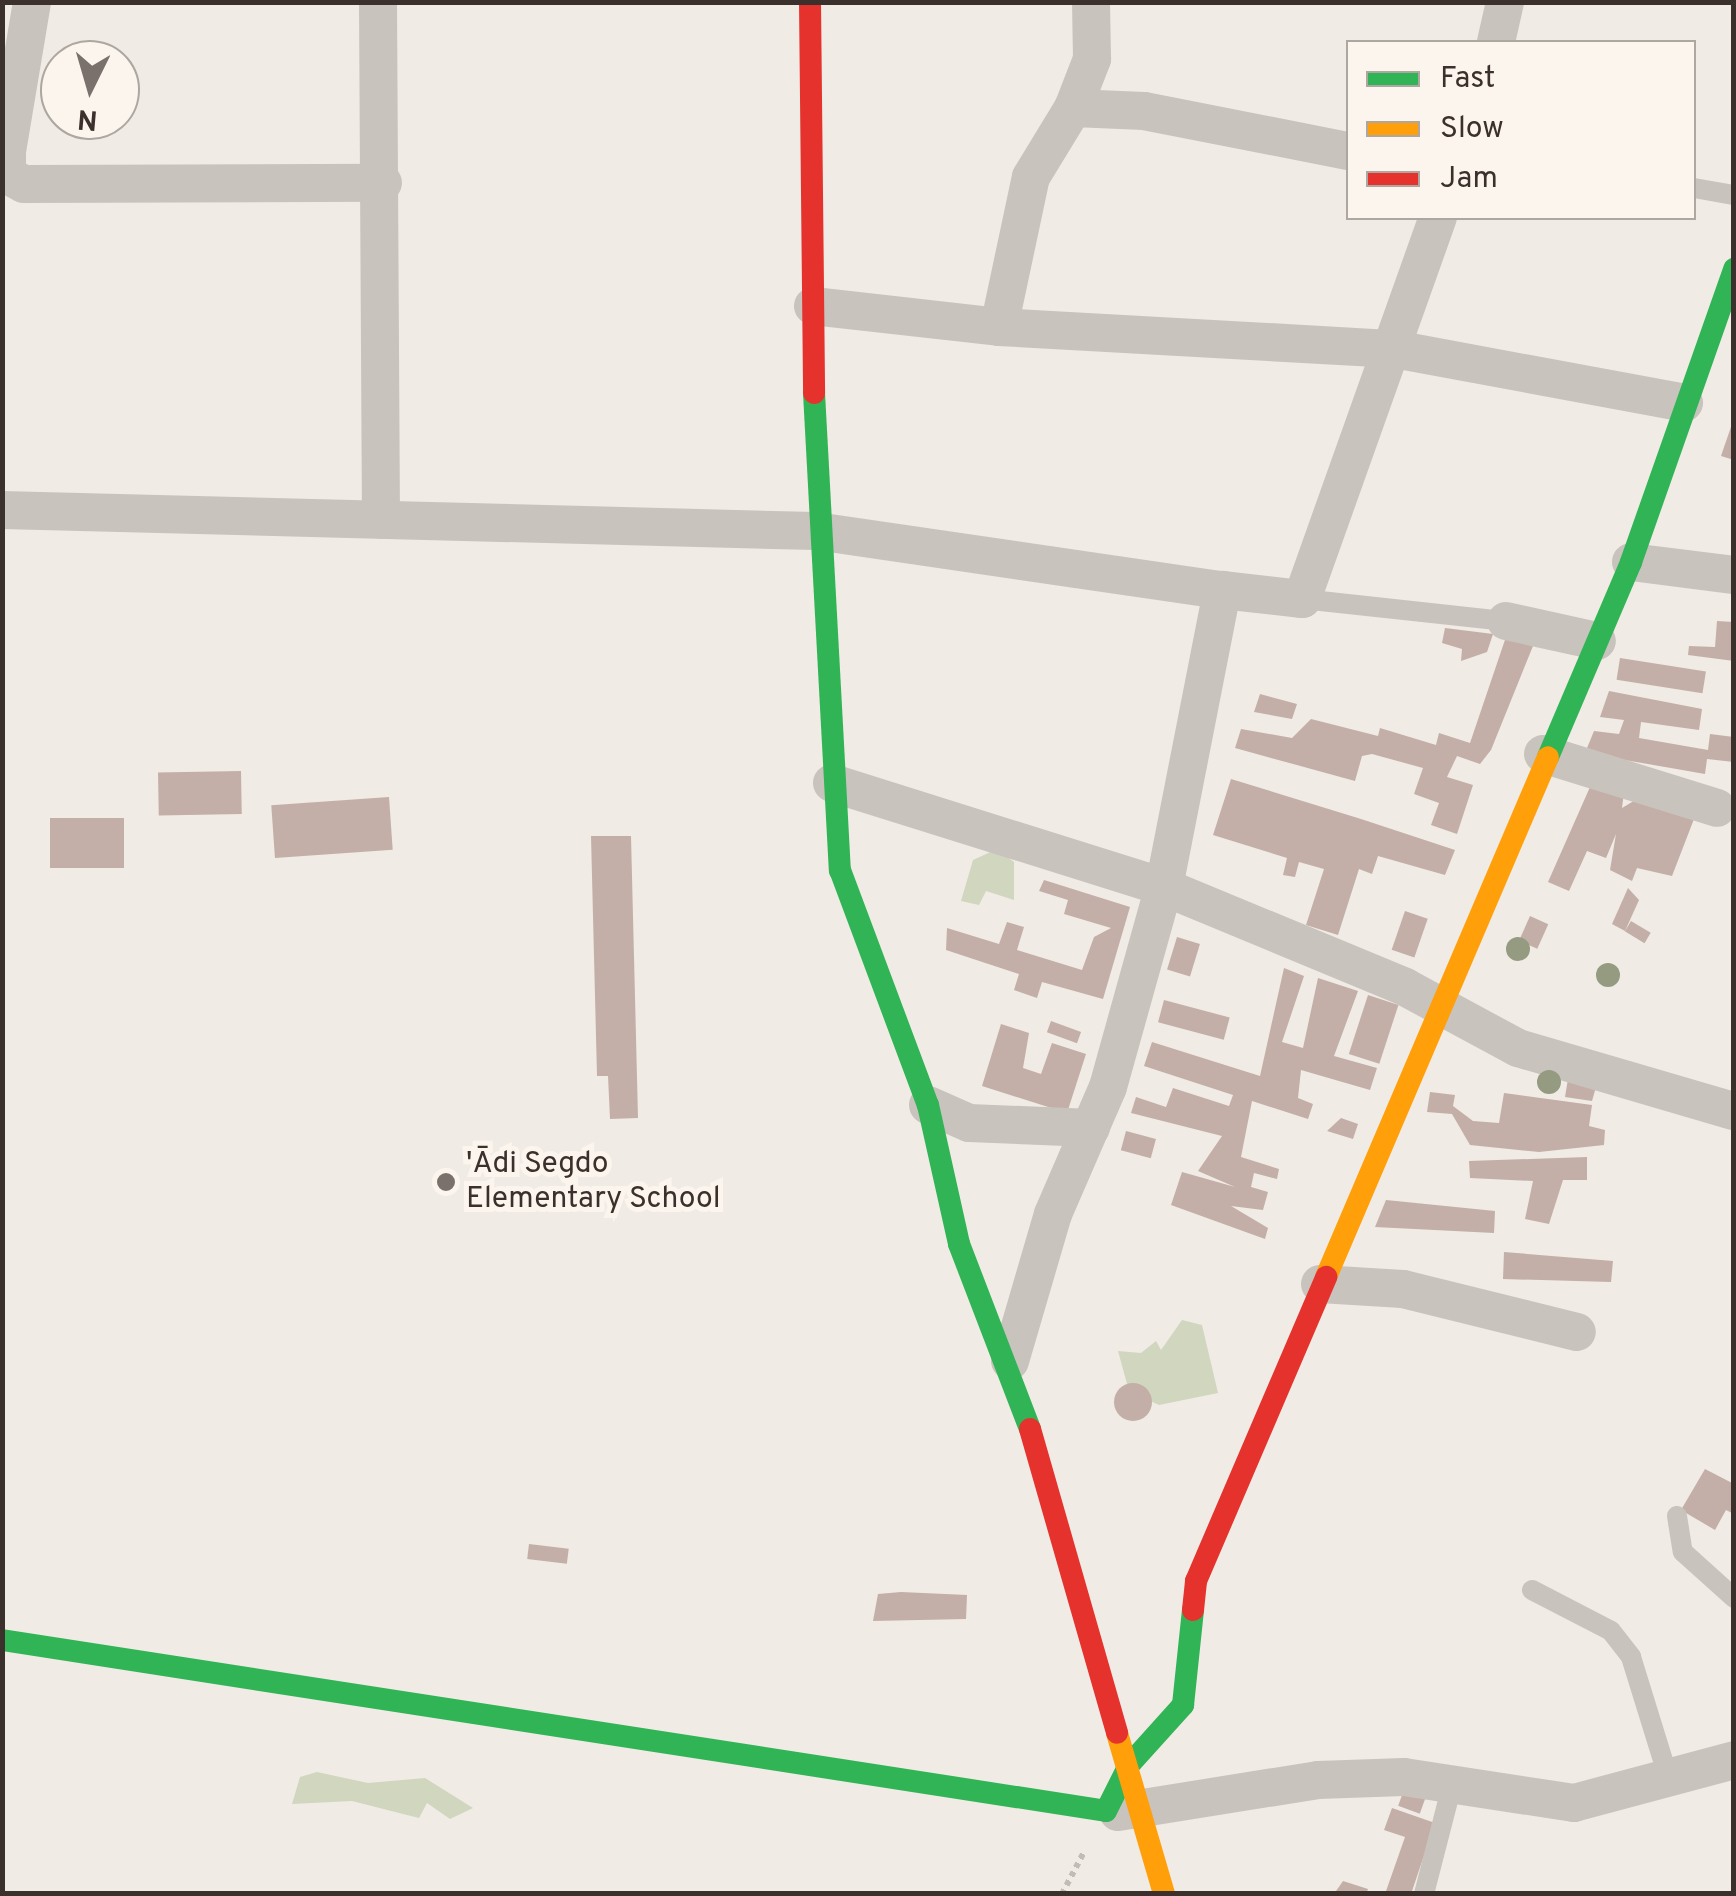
<!DOCTYPE html>
<meta charset="utf-8">
<style>
body{margin:0}
#map{position:relative;width:1736px;height:1896px;overflow:hidden;background:#f0ebe5;font-family:Overpass,sans-serif}
div>[style]{position:absolute}
.green>*{inset:0;background:#d1d6bf}
.building>*{inset:0;background:#c3afa7;transform-origin:0 0}
.round{border-radius:50%}
.path>*{height:6px;margin-top:-3px;transform-origin:0;background:repeating-linear-gradient(90deg,#c2bbb6 0 5px,transparent 0 10px)}
.lane>*{height:20px;margin:-10px;padding:0 10px;transform-origin:10px;border-radius:10px;background:#c9c3be}
.street>*{height:38px;margin:-19px;padding:0 19px;transform-origin:19px;border-radius:19px;background:#c9c3be}
.fast>*{height:22px;margin:-11px;padding:0 11px;transform-origin:11px;border-radius:11px;background:#30b455}
.slow>*{height:22px;margin:-11px;padding:0 11px;transform-origin:11px;border-radius:11px;background:#ff9f0a}
.jam>*{height:22px;margin:-11px;padding:0 11px;transform-origin:11px;border-radius:11px;background:#e5322d}
.trees>*{width:24px;height:24px;margin:-12px;border-radius:50%;background:#959b80}
.dots>*{width:28px;height:28px;translate:-50% -50%;box-sizing:border-box;border:5px solid #fbf5ee;border-radius:50%}
span{translate:-50% -50%;white-space:nowrap;text-align:center;line-height:1.15;-webkit-text-stroke:10px #fbf5ee;paint-order:stroke}
.poi-label{font-size:30px;color:#3b302b}
.left{translate:0 -50%;text-align:left}
.frame{position:absolute;inset:0;border:5px solid #3b302b;pointer-events:none}
.legend{position:absolute;left:1346px;top:40px;width:350px;height:180px;box-sizing:border-box;background:#fbf5ee;border:2px solid #aea6a0;margin:0;padding:12px 18px;list-style:none;font-size:30px;color:#3b302b}
.legend li{display:flex;align-items:center;gap:20px;height:50px}
.legend b{width:50px;border:2px solid #aea6a0}
.north{position:absolute;left:40px;top:40px;width:100px;height:100px;box-sizing:border-box;background:#fbf5ee;border:2px solid #aea6a0;border-radius:50%;rotate:185deg;font-size:28px;font-weight:700;line-height:40px;text-align:center;color:#3b302b}
.north::after{content:'';display:block;margin:auto;width:35px;height:45px;background:#7a716c;clip-path:polygon(50% 0,100% 100%,50% 72%,0 100%)}
</style>
<div id="map">
<div class="green">
<i style="clip-path:polygon(997px 849px,1014px 862px,1014px 900px,986px 891px,979px 905px,961px 901px,973px 860px)"></i>
<i style="clip-path:polygon(1182px 1320px,1202px 1325px,1218px 1393px,1159px 1405px,1129px 1391px,1118px 1351px,1141px 1353px,1156px 1341px,1161px 1350px)"></i>
<i style="clip-path:polygon(317px 1772px,368px 1783px,425px 1778px,473px 1808px,450px 1819px,427px 1803px,419px 1818px,352px 1801px,292px 1804px,300px 1777px)"></i>
</div>
<div class="building">
<i style="clip-path:polygon(1733px 421px,1734px 421px,1734px 460px,1721px 456px)"></i>
<i style="clip-path:polygon(1717px 621px,1734px 622px,1734px 661px,1688px 655px,1689px 646px,1715px 647px)"></i>
<i style="clip-path:polygon(1445px 628px,1493px 634px,1487px 652px,1461px 661px,1462px 649px,1442px 643px)"></i>
<i style="clip-path:polygon(1508px 631px,1535px 641px,1491px 750px,1480px 764px,1457px 756px,1447px 777px,1473px 785px,1457px 834px,1431px 825px,1439px 803px,1414px 794px,1423px 768px,1372px 754px,1362px 756px,1355px 781px,1235px 748px,1241px 729px,1292px 738px,1311px 719px,1378px 736px,1380px 728px,1436px 745px,1439px 733px,1470px 743px)"></i>
<i style="left:1620px;top:658px;width:87px;height:22px;rotate:9deg"></i>
<i style="clip-path:polygon(1609px 691px,1702px 709px,1699px 730px,1641px 722px,1639px 738px,1708px 750px,1710px 734px,1734px 737px,1734px 762px,1707px 759px,1705px 774px,1585px 753px,1594px 731px,1619px 734px,1624px 720px,1600px 717px)"></i>
<i style="clip-path:polygon(1260px 694px,1297px 704px,1292px 719px,1254px 712px)"></i>
<i style="left:241px;top:771px;width:43px;height:83px;rotate:89deg"></i>
<i style="clip-path:polygon(1594px 778px,1624px 792px,1622px 808px,1637px 799px,1694px 819px,1672px 876px,1637px 868px,1632px 881px,1610px 870px,1616px 834px,1606px 858px,1587px 851px,1569px 891px,1548px 882px)"></i>
<i style="clip-path:polygon(1231px 779px,1361px 819px,1455px 850px,1445px 875px,1378px 856px,1372px 874px,1359px 869px,1338px 935px,1306px 925px,1324px 869px,1299px 862px,1295px 877px,1283px 875px,1287px 858px,1213px 835px)"></i>
<i style="left:389px;top:797px;width:53px;height:118px;rotate:86deg"></i>
<i style="left:124px;top:818px;width:50px;height:74px;rotate:90deg"></i>
<i style="clip-path:polygon(591px 836px,631px 836px,638px 1118px,610px 1119px,608px 1076px,597px 1076px)"></i>
<i style="clip-path:polygon(1044px 880px,1130px 907px,1103px 999px,1042px 982px,1037px 998px,1014px 990px,1019px 974px,946px 950px,947px 928px,999px 944px,1007px 922px,1024px 927px,1017px 950px,1082px 970px,1094px 937px,1111px 928px,1064px 914px,1068px 900px,1039px 891px)"></i>
<i style="clip-path:polygon(1628px 888px,1639px 900px,1625px 931px,1612px 924px)"></i>
<i style="left:1405px;top:911px;width:24px;height:41px;rotate:19deg"></i>
<i style="left:1530px;top:916px;width:20px;height:27px;rotate:24deg"></i>
<i style="left:1631px;top:921px;width:23px;height:12px;rotate:31deg"></i>
<i style="left:1177px;top:937px;width:24px;height:34px;rotate:17deg"></i>
<i style="clip-path:polygon(1284px 968px,1304px 976px,1282px 1042px,1303px 1048px,1318px 978px,1358px 991px,1334px 1056px,1377px 1068px,1370px 1090px,1301px 1070px,1298px 1098px,1313px 1104px,1308px 1119px,1252px 1101px,1241px 1157px,1279px 1169px,1277px 1179px,1254px 1173px,1251px 1187px,1268px 1192px,1263px 1210px,1231px 1206px,1268px 1228px,1265px 1239px,1171px 1205px,1182px 1172px,1235px 1187px,1198px 1171px,1222px 1136px,1131px 1113px,1136px 1097px,1166px 1107px,1173px 1088px,1229px 1106px,1233px 1095px,1144px 1066px,1152px 1042px,1260px 1076px)"></i>
<i style="left:1368px;top:995px;width:32px;height:62px;rotate:18deg"></i>
<i style="left:1164px;top:1000px;width:68px;height:23px;rotate:15deg"></i>
<i style="left:1051px;top:1021px;width:32px;height:12px;rotate:20deg"></i>
<i style="clip-path:polygon(1001px 1024px,1029px 1033px,1023px 1068px,1041px 1074px,1052px 1043px,1086px 1054px,1067px 1113px,982px 1086px)"></i>
<i style="clip-path:polygon(1568px 1079px,1596px 1087px,1592px 1101px,1565px 1097px)"></i>
<i style="clip-path:polygon(1430px 1092px,1455px 1095px,1453px 1106px,1473px 1121px,1499px 1123px,1504px 1093px,1592px 1105px,1589px 1126px,1605px 1130px,1604px 1145px,1539px 1152px,1470px 1145px,1452px 1114px,1427px 1112px)"></i>
<i style="clip-path:polygon(1341px 1118px,1358px 1124px,1353px 1139px,1327px 1131px)"></i>
<i style="left:1126px;top:1131px;width:31px;height:20px;rotate:15deg"></i>
<i style="clip-path:polygon(1587px 1157px,1587px 1180px,1563px 1180px,1549px 1224px,1525px 1219px,1533px 1181px,1470px 1178px,1469px 1161px)"></i>
<i style="clip-path:polygon(1386px 1200px,1495px 1211px,1494px 1233px,1375px 1227px)"></i>
<i style="clip-path:polygon(1504px 1252px,1613px 1261px,1611px 1282px,1503px 1279px)"></i>
<i class="round" style="left:1114px;top:1383px;width:38px;height:38px"></i>
<i style="clip-path:polygon(1705px 1469px,1734px 1484px,1734px 1514px,1726px 1510px,1715px 1530px,1681px 1510px)"></i>
<i style="left:529px;top:1544px;width:40px;height:15px;rotate:7deg"></i>
<i style="clip-path:polygon(901px 1592px,967px 1595px,966px 1619px,873px 1621px,878px 1594px)"></i>
<i style="left:1405px;top:1787px;width:23px;height:20px;rotate:20deg"></i>
<i style="clip-path:polygon(1392px 1808px,1435px 1823px,1411px 1894px,1385px 1894px,1405px 1837px,1384px 1830px)"></i>
<i style="clip-path:polygon(1343px 1881px,1368px 1889px,1366px 1894px,1334px 1894px)"></i>
</div>
<div class="path">
<i style="left:1062px;top:1894px;width:47px;rotate:-62.4deg"></i>
</div>
<div class="lane">
<i style="left:1694px;top:188px;width:41px;rotate:9.9deg"></i>
<i style="left:1302px;top:599px;width:205px;rotate:6.2deg"></i>
<i style="left:1677px;top:1516px;width:36px;rotate:81deg"></i>
<i style="left:1683px;top:1552px;width:69px;rotate:42deg"></i>
<i style="left:1532px;top:1590px;width:89px;rotate:27.4deg"></i>
<i style="left:1611px;top:1631px;width:33px;rotate:52deg"></i>
<i style="left:1631px;top:1657px;width:129px;rotate:72.8deg"></i>
<i style="left:1424px;top:1894px;width:108px;rotate:-75.6deg"></i>
</div>
<div class="street">
<i style="left:32px;top:2px;width:152px;rotate:99.5deg"></i>
<i style="left:7px;top:152px;width:23px;rotate:90deg"></i>
<i style="left:7px;top:175px;width:19px;rotate:28deg"></i>
<i style="left:24px;top:184px;width:359px;rotate:-0.2deg"></i>
<i style="left:378px;top:2px;width:518px;rotate:89.67deg"></i>
<i style="left:1496px;top:42px;width:41px;rotate:-77.3deg"></i>
<i style="left:1073px;top:108px;width:53px;rotate:-68.8deg"></i>
<i style="left:1092px;top:59px;width:57px;rotate:-91deg"></i>
<i style="left:813px;top:306px;width:187px;rotate:6.4deg"></i>
<i style="left:999px;top:327px;width:396px;rotate:3.2deg"></i>
<i style="left:1394px;top:349px;width:295px;rotate:10.5deg"></i>
<i style="left:999px;top:327px;width:153px;rotate:-78deg"></i>
<i style="left:1031px;top:177px;width:81px;rotate:-58.7deg"></i>
<i style="left:1073px;top:108px;width:71px;rotate:2.4deg"></i>
<i style="left:1144px;top:111px;width:208px;rotate:11.1deg"></i>
<i style="left:2px;top:510px;width:814px;rotate:1.48deg"></i>
<i style="left:816px;top:531px;width:410px;rotate:8.3deg"></i>
<i style="left:1631px;top:562px;width:104px;rotate:7.2deg"></i>
<i style="left:1506px;top:621px;width:93px;rotate:12.4deg"></i>
<i style="left:1543px;top:754px;width:182px;rotate:17.2deg"></i>
<i style="left:832px;top:783px;width:348px;rotate:17.4deg"></i>
<i style="left:1164px;top:887px;width:261px;rotate:22.5deg"></i>
<i style="left:1405px;top:987px;width:128px;rotate:28.4deg"></i>
<i style="left:1518px;top:1048px;width:225px;rotate:16.3deg"></i>
<i style="left:928px;top:1105px;width:45px;rotate:23.7deg"></i>
<i style="left:969px;top:1123px;width:122px;rotate:2.3deg"></i>
<i style="left:1320px;top:1284px;width:83px;rotate:3.4deg"></i>
<i style="left:1403px;top:1289px;width:179px;rotate:13.9deg"></i>
<i style="left:1010px;top:1361px;width:153px;rotate:-73.7deg"></i>
<i style="left:1053px;top:1214px;width:138px;rotate:-66.6deg"></i>
<i style="left:1108px;top:1087px;width:208px;rotate:-74.4deg"></i>
<i style="left:1164px;top:887px;width:303px;rotate:-78.9deg"></i>
<i style="left:1222px;top:590px;width:81px;rotate:6.4deg"></i>
<i style="left:1302px;top:599px;width:405px;rotate:-70.4deg"></i>
<i style="left:1118px;top:1812px;width:203px;rotate:-9.1deg"></i>
<i style="left:1318px;top:1780px;width:86px;rotate:-2deg"></i>
<i style="left:1404px;top:1777px;width:172px;rotate:8.7deg"></i>
<i style="left:1574px;top:1803px;width:166px;rotate:-15deg"></i>
</div>
<div class="fast">
<i style="left:814px;top:393px;width:478px;rotate:86.9deg"></i>
<i style="left:840px;top:870px;width:251px;rotate:69.5deg"></i>
<i style="left:928px;top:1105px;width:142px;rotate:77.4deg"></i>
<i style="left:959px;top:1244px;width:198px;rotate:69deg"></i>
<i style="left:1548px;top:757px;width:212px;rotate:-66.9deg"></i>
<i style="left:1631px;top:562px;width:311px;rotate:-70.6deg"></i>
<i style="left:2px;top:1640px;width:1117px;rotate:8.8deg"></i>
<i style="left:1106px;top:1811px;width:51px;rotate:-63.4deg"></i>
<i style="left:1129px;top:1765px;width:81px;rotate:-48deg"></i>
<i style="left:1183px;top:1705px;width:96px;rotate:-84deg"></i>
</div>
<div class="slow">
<i style="left:1326px;top:1277px;width:565px;rotate:-66.88deg"></i>
<i style="left:1117px;top:1733px;width:168px;rotate:73.7deg"></i>
</div>
<div class="jam">
<i style="left:810px;top:2px;width:391px;rotate:89.4deg"></i>
<i style="left:1030px;top:1429px;width:316px;rotate:74deg"></i>
<i style="left:1193px;top:1610px;width:29px;rotate:-84deg"></i>
<i style="left:1196px;top:1581px;width:331px;rotate:-66.8deg"></i>
</div>
<div class="trees">
<i style="left:1518px;top:949px"></i>
<i style="left:1608px;top:975px"></i>
<i style="left:1549px;top:1082px"></i>
</div>
<div class="dots">
<i style="left:446px;top:1182px;background:#7a716c"></i>
</div>
<div class="poi-label">
<span class="left" style="left:466px;top:1182px">'Ādi Segdo<br>Elementary School</span>
</div>
<div class="frame"></div>
<ul class="legend">
<li><b style="height:12px;background:#30b455"></b>Fast</li>
<li><b style="height:12px;background:#ff9f0a"></b>Slow</li>
<li><b style="height:12px;background:#e5322d"></b>Jam</li>
</ul>
<div class="north">N</div>
</div>
